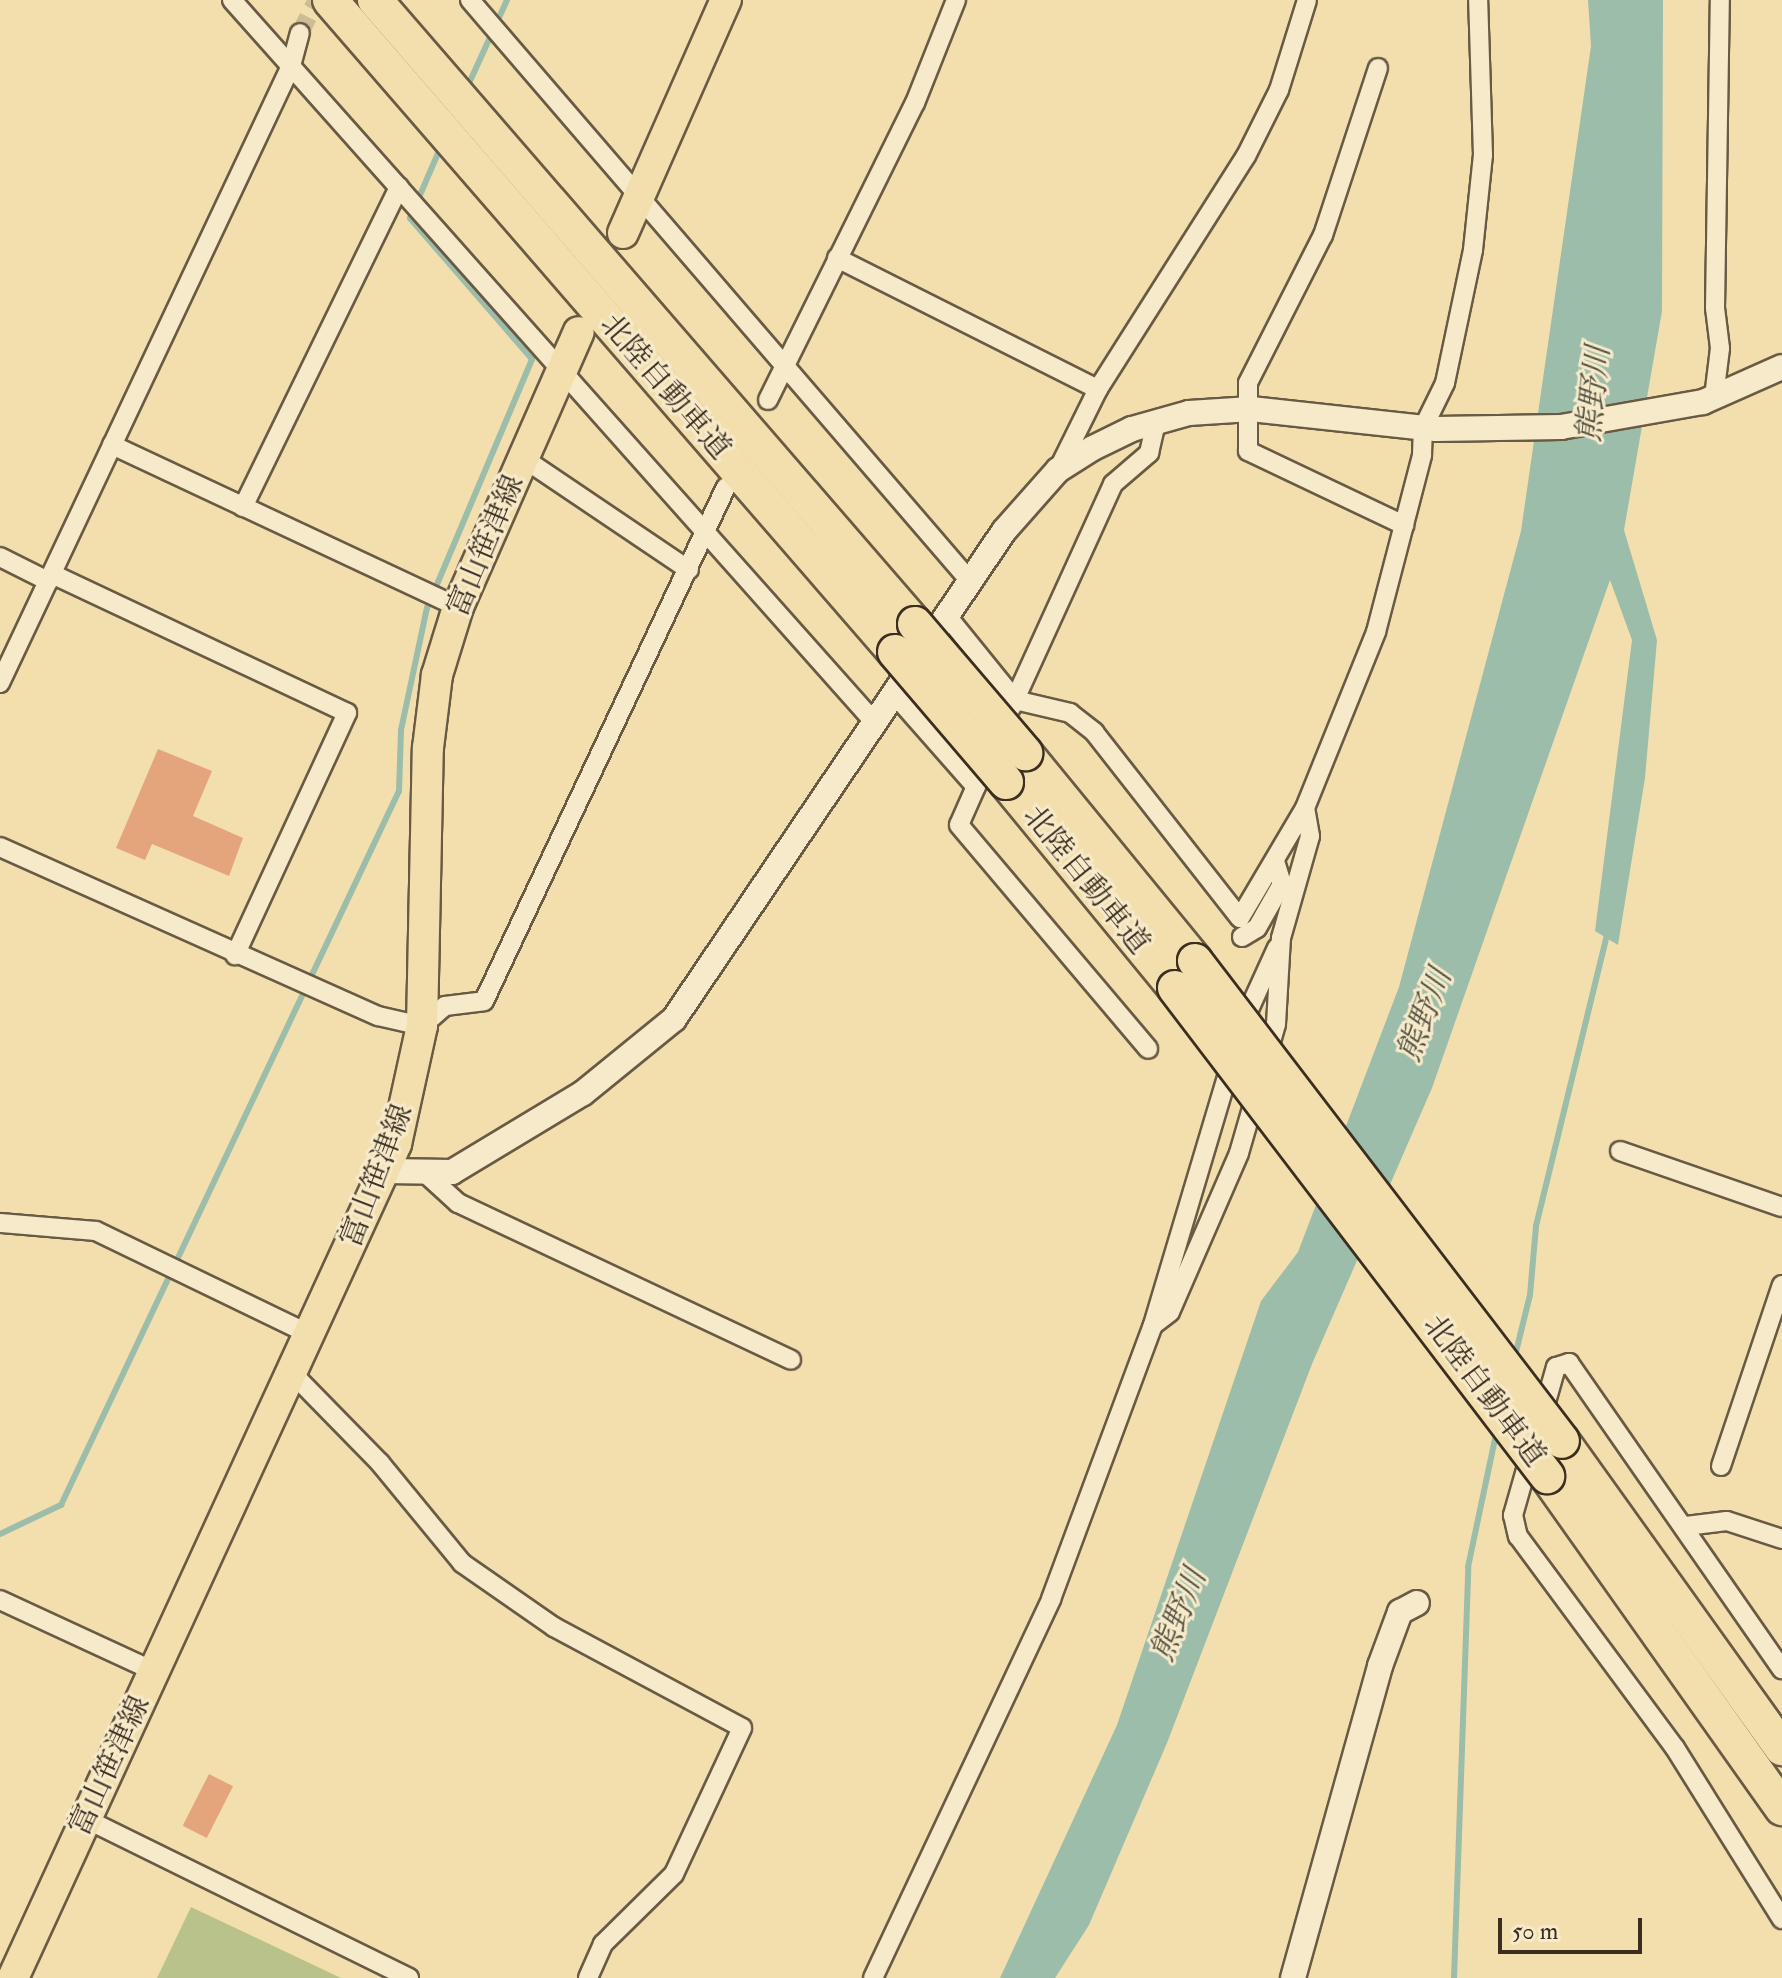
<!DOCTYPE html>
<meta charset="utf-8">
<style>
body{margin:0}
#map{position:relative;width:1782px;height:1978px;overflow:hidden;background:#f3dfae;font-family:"IM FELL Double Pica","Noto Serif JP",serif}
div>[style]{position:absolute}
.green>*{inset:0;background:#bac28b}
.water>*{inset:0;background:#9bbdaa}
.stream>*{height:6px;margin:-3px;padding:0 3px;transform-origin:3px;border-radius:3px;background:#9bbdaa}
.building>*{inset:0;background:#e5a57c;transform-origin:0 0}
.minor-tunnel>*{height:18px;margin-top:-9px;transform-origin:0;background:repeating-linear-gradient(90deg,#cebc92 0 18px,transparent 0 27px)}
.roads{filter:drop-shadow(2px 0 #695a44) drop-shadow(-2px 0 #695a44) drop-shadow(0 2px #695a44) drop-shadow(0 -2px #695a44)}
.minor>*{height:18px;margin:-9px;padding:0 9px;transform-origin:9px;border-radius:9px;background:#f7eaca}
.tertiary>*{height:24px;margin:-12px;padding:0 12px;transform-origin:12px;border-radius:12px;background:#f7eaca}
.primary>*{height:30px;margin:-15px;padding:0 15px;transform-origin:15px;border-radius:15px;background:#f3dfae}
.motorway>*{height:34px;margin:-17px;padding:0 17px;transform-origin:17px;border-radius:17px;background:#f3dfae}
.bridges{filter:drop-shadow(2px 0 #3b2e20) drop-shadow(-2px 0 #3b2e20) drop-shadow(0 2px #3b2e20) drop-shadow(0 -2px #3b2e20)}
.motorway-bridge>*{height:34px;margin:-17px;padding:0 17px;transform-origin:17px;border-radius:17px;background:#f3dfae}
span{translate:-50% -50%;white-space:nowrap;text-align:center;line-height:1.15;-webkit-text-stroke:6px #f7eaca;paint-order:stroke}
.street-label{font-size:30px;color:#3b2e20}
.water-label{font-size:32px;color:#535242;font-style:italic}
.scale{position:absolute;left:1498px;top:1918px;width:144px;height:36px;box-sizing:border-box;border:4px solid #3b2e20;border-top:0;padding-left:10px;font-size:24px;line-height:28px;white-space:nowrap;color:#3b2e20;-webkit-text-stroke:6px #f7eaca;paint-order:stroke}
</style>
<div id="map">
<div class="green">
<i style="clip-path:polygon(191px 1907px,341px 1978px,157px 1978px)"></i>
</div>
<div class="water">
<i style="clip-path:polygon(1588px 0,1663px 0,1662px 311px,1624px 530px,1657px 640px,1645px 778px,1618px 945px,1595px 931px,1632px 640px,1610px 580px,1432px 1088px,1312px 1364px,1167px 1743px,1089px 1925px,1055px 1978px,1000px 1978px,1117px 1725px,1261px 1301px,1298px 1252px,1399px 987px,1521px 531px,1591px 46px)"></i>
</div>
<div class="stream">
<i style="left:466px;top:90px;width:99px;rotate:-65.5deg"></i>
<i style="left:1514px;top:1360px;width:67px;rotate:-76.2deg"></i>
<i style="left:1530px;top:1295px;width:69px;rotate:-85deg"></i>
<i style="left:1536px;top:1226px;width:305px;rotate:-76.3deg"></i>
<i style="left:0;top:1534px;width:68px;rotate:-25.4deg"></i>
<i style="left:61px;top:1505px;width:790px;rotate:-64.67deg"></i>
<i style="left:399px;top:791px;width:61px;rotate:-88.1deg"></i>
<i style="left:401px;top:730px;width:125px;rotate:-78deg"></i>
<i style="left:427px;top:608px;width:270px;rotate:-67.1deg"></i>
<i style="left:532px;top:359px;width:186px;rotate:-130.9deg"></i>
<i style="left:410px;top:218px;width:81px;rotate:-66.6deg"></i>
<i style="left:1454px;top:1978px;width:411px;rotate:-88deg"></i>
<i style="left:1468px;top:1567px;width:141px;rotate:-78.1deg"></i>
</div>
<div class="building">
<i style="clip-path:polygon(158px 749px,212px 771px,193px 816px,243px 838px,229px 876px,152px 844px,145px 860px,116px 848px)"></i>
<i style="left:209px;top:1774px;width:27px;height:58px;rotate:27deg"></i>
</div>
<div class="minor-tunnel">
<i style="left:300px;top:33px;width:37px;rotate:-63deg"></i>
</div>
<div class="roads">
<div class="minor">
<i style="left:232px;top:0;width:969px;rotate:48.35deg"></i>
<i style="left:470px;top:0;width:765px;rotate:49.29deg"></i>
<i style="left:1378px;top:68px;width:176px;rotate:108.2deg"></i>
<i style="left:1323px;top:235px;width:166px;rotate:116.9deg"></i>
<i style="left:1248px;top:383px;width:68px;rotate:90deg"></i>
<i style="left:1248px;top:451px;width:173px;rotate:25.4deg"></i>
<i style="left:837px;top:258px;width:292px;rotate:26.7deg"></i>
<i style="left:1714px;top:397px;width:49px;rotate:-83deg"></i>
<i style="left:1720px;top:348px;width:40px;rotate:-97.1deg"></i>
<i style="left:1715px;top:308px;width:308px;rotate:-89.1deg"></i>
<i style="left:768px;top:400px;width:331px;rotate:-63.7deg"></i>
<i style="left:915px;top:103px;width:111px;rotate:-68.3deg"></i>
<i style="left:112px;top:445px;width:382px;rotate:25.1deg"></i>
<i style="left:523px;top:458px;width:200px;rotate:34deg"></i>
<i style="left:1058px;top:470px;width:90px;rotate:-63.7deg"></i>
<i style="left:1098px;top:389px;width:276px;rotate:-57.6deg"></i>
<i style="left:1246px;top:156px;width:74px;rotate:-63.4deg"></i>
<i style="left:1279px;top:90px;width:94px;rotate:-72.7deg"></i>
<i style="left:243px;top:507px;width:356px;rotate:-64deg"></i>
<i style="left:0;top:557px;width:54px;rotate:26.6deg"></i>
<i style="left:52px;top:574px;width:326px;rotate:25.2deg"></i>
<i style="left:347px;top:713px;width:267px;rotate:114.8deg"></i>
<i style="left:947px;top:616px;width:108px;rotate:51deg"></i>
<i style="left:1015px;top:700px;width:57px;rotate:13.3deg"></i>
<i style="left:1070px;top:713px;width:31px;rotate:38deg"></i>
<i style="left:1094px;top:732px;width:236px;rotate:51.9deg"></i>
<i style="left:1240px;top:918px;width:128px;rotate:-59.4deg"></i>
<i style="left:1305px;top:808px;width:190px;rotate:-68deg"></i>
<i style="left:1376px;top:632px;width:183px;rotate:-75.4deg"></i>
<i style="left:1422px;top:455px;width:27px;rotate:-88deg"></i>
<i style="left:1423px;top:428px;width:50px;rotate:-63.9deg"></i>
<i style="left:1445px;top:383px;width:136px;rotate:-78.1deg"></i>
<i style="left:1473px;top:250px;width:96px;rotate:-84deg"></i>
<i style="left:1483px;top:155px;width:155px;rotate:-91.8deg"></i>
<i style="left:0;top:683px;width:682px;rotate:-64.75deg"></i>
<i style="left:291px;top:66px;width:34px;rotate:-75deg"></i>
<i style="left:896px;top:696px;width:121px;rotate:48.7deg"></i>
<i style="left:1011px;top:708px;width:246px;rotate:-65.5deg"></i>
<i style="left:1113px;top:484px;width:48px;rotate:-40.7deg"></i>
<i style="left:1149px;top:453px;width:32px;rotate:-77deg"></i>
<i style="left:989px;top:757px;width:74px;rotate:113.8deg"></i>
<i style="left:959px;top:825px;width:293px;rotate:49.8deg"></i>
<i style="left:0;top:847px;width:414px;rotate:24.1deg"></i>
<i style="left:378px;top:1016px;width:45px;rotate:12.8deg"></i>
<i style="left:422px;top:1026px;width:30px;rotate:-41deg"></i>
<i style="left:445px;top:1006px;width:39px;rotate:-7deg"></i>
<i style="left:484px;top:1001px;width:568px;rotate:-64.79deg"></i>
<i style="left:1242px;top:937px;width:17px;rotate:-31deg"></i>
<i style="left:1257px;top:928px;width:51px;rotate:-60.4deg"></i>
<i style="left:1282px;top:884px;width:24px;rotate:-107deg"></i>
<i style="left:1241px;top:1027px;width:87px;rotate:-65.5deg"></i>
<i style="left:1266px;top:1059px;width:36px;rotate:-74deg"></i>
<i style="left:1276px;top:1024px;width:86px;rotate:-86.7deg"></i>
<i style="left:1281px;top:938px;width:106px;rotate:-74.1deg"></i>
<i style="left:1310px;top:836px;width:28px;rotate:-100deg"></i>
<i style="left:1620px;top:1151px;width:171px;rotate:19.1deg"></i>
<i style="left:424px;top:1172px;width:46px;rotate:42.4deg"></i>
<i style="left:458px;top:1203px;width:368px;rotate:25.2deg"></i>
<i style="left:0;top:1223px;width:96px;rotate:4.8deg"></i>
<i style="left:96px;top:1231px;width:237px;rotate:25.8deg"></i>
<i style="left:1153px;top:1325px;width:273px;rotate:-73.4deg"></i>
<i style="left:292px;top:1373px;width:126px;rotate:45.6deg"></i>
<i style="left:380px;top:1463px;width:129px;rotate:50.6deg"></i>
<i style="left:462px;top:1563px;width:112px;rotate:34.8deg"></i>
<i style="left:554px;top:1627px;width:213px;rotate:28.2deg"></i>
<i style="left:742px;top:1728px;width:161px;rotate:115deg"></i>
<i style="left:674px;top:1874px;width:100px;rotate:135.4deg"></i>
<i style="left:603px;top:1944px;width:37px;rotate:114deg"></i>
<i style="left:1542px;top:1416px;width:51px;rotate:-74.1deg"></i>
<i style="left:1556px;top:1367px;width:14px;rotate:-17deg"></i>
<i style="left:1569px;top:1363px;width:373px;rotate:55.2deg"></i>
<i style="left:1531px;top:1452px;width:66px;rotate:105.9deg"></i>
<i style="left:1513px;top:1515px;width:22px;rotate:77deg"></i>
<i style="left:1518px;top:1536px;width:264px;rotate:53.5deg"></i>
<i style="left:1675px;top:1748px;width:202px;rotate:58deg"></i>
<i style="left:1721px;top:1466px;width:191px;rotate:-71.4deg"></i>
<i style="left:1686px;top:1526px;width:41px;rotate:-7deg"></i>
<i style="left:1727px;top:1521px;width:58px;rotate:18.1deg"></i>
<i style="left:0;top:1600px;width:170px;rotate:24.8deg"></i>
<i style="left:86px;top:1819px;width:360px;rotate:26.2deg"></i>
<i style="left:873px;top:1978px;width:419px;rotate:-64.8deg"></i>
<i style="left:1051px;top:1599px;width:292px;rotate:-69.6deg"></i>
<i style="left:1153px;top:1325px;width:21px;rotate:-37deg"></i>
<i style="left:1170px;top:1312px;width:173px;rotate:-66.5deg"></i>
<i style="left:1239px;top:1153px;width:65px;rotate:-73.8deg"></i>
</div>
<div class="tertiary">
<i style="left:386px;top:1171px;width:66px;rotate:0.9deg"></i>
<i style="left:452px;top:1172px;width:153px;rotate:-31.1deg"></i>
<i style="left:583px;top:1093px;width:117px;rotate:-39.1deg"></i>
<i style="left:674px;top:1019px;width:589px;rotate:-55.93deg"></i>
<i style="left:1004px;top:531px;width:81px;rotate:-48.5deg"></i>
<i style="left:1058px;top:470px;width:41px;rotate:-32.2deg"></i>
<i style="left:1093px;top:448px;width:43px;rotate:-26deg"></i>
<i style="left:1132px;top:429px;width:59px;rotate:-15.7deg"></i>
<i style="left:1189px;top:413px;width:62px;rotate:-3.7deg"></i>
<i style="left:1251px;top:409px;width:186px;rotate:6.2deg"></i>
<i style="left:1436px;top:429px;width:125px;rotate:-0.9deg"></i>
<i style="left:1561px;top:427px;width:144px;rotate:-10deg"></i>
<i style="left:1703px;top:402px;width:86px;rotate:-23.9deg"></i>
<i style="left:1293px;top:1978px;width:324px;rotate:-74.4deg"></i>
<i style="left:1380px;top:1666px;width:58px;rotate:-69.7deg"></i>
<i style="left:1400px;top:1612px;width:19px;rotate:-28deg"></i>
</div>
<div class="primary">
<i style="left:623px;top:233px;width:255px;rotate:-66.2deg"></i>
<i style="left:13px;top:1978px;width:918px;rotate:-65.33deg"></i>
<i style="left:396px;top:1144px;width:121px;rotate:-77.6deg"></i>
<i style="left:422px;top:1026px;width:278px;rotate:-88.8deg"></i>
<i style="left:428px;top:748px;width:74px;rotate:-83deg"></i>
<i style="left:437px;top:675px;width:71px;rotate:-72.8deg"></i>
<i style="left:458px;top:607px;width:300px;rotate:-66.3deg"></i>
</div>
<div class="motorway">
<i style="left:330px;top:0;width:863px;rotate:49.09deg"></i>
<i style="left:375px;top:0;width:825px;rotate:49.13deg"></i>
<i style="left:1025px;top:753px;width:269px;rotate:50.7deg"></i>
<i style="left:1006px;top:782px;width:266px;rotate:50.6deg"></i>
<i style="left:1562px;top:1441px;width:378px;rotate:54.4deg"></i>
<i style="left:1547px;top:1476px;width:407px;rotate:54.7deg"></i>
</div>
</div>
<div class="bridges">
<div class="motorway-bridge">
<i style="left:915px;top:624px;width:170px;rotate:49.5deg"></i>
<i style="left:895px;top:652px;width:171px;rotate:49.5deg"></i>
<i style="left:1195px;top:961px;width:604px;rotate:52.6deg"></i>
<i style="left:1175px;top:988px;width:614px;rotate:52.68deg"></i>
</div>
</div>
<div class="street-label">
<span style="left:665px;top:387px;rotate:49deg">北陸自動車道</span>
<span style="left:486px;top:546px;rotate:-67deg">富山笹津線</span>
<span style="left:1086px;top:880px;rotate:51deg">北陸自動車道</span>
<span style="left:377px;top:1176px;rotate:-69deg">富山笹津線</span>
<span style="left:1484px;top:1391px;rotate:53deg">北陸自動車道</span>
<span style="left:110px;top:1766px;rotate:-65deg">富山笹津線</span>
</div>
<div class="water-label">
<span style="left:1594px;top:394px;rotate:-84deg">熊野川</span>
<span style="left:1425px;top:1015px;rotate:-69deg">熊野川</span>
<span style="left:1179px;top:1615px;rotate:-68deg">熊野川</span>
</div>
<div class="scale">50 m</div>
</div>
